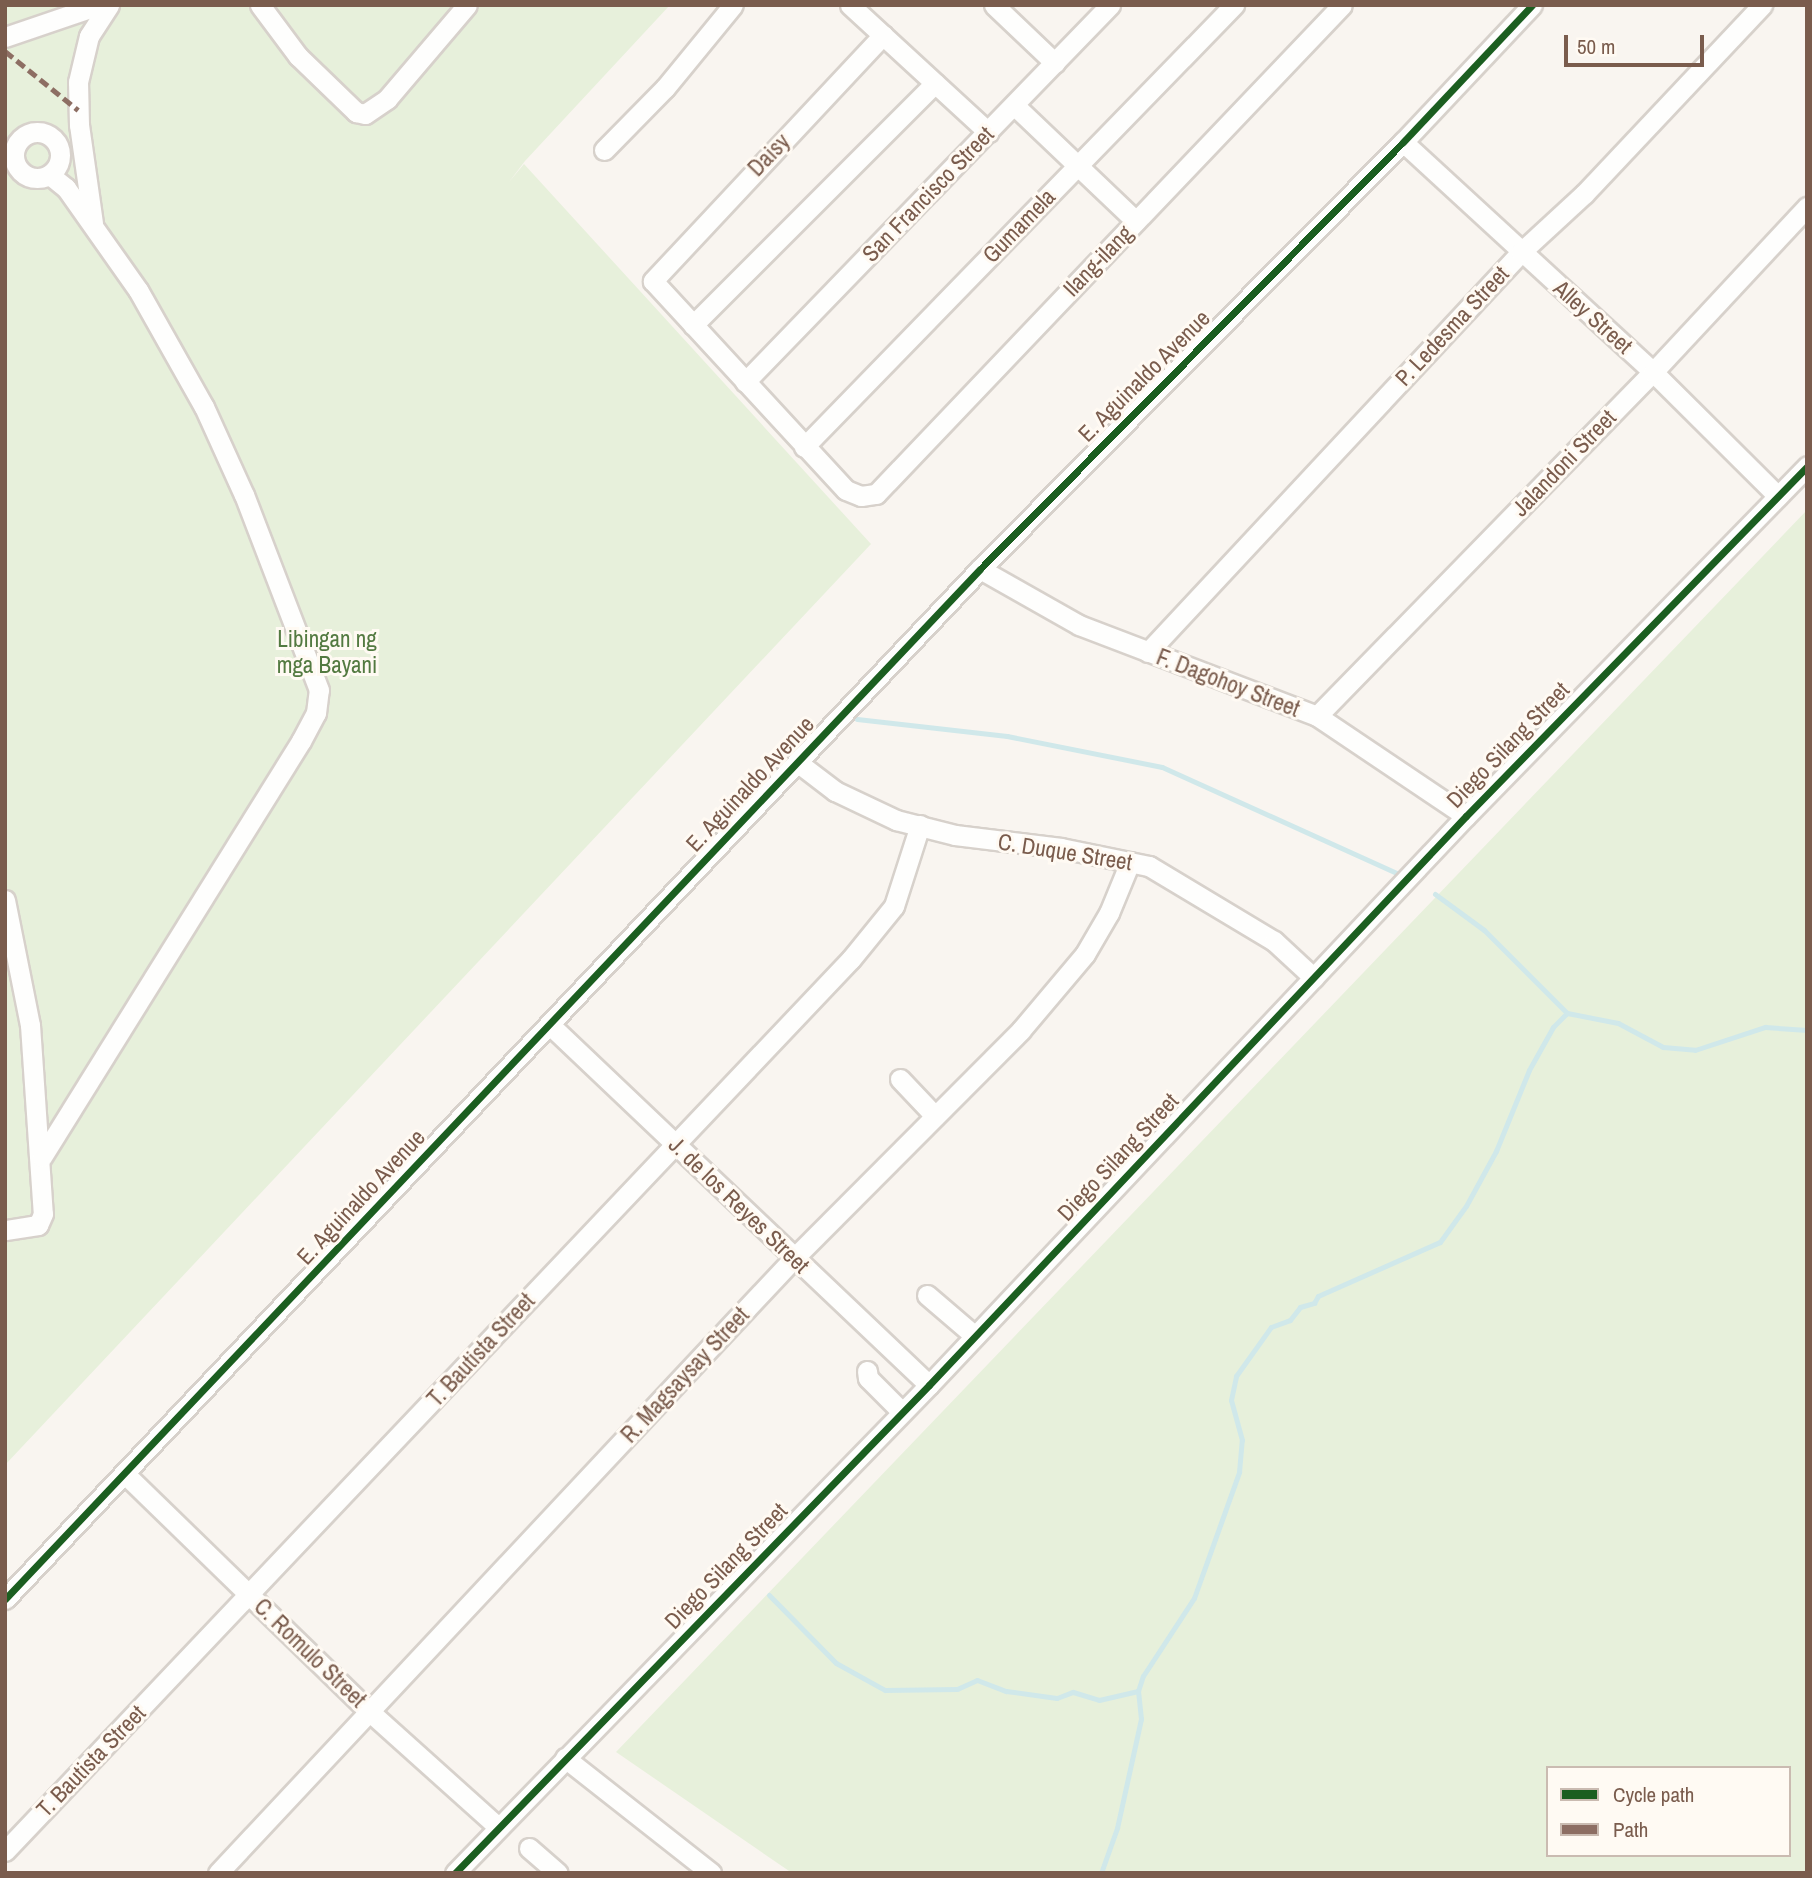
<!DOCTYPE html>
<style>
body{margin:0}
#map{position:relative;width:1812px;height:1878px;overflow:hidden;background:#f9f5f0;font-family:"Archivo Narrow",sans-serif}
div>[style]{position:absolute}
.green>*{inset:0;background:#e7f0db}
.stream>*{height:5px;margin:-2.5px;padding:0 2.5px;transform-origin:2.5px;border-radius:2.5px;background:#d0e8ea}
.roads{filter:drop-shadow(2px 0 #d7d1cb) drop-shadow(-2px 0 #d7d1cb) drop-shadow(0 2px #d7d1cb) drop-shadow(0 -2px #d7d1cb)}
.minor>*{height:19px;margin:-9.5px;padding:0 9.5px;transform-origin:9.5px;border-radius:9.5px;background:#fefefd}
.minor>.ring{margin:-9.5px;padding:0;box-sizing:content-box;background:none;border:19px solid #fefefd;border-radius:50%}
.quiet>*{height:5px;margin-top:-2.5px;transform-origin:0;background:repeating-linear-gradient(90deg,#8d6e63 0 10px,transparent 0 15px)}
.cycleway>*{height:7px;margin:-3.5px;padding:0 3.5px;transform-origin:3.5px;border-radius:3.5px;background:#1b5e20}
span{translate:-50% -50%;white-space:nowrap;text-align:center;line-height:1.15;-webkit-text-stroke:6px #fffaf3;paint-order:stroke}
.street-label{font-size:23px;color:#7a5c4d}
.park-label{font-size:23px;color:#537a41}
.frame{position:absolute;inset:0;border:7px solid #7a5c4d;pointer-events:none}
.legend{position:absolute;left:1546px;top:1766px;width:245px;height:91px;box-sizing:border-box;background:#fffaf3;border:2px solid #cabbb1;margin:0;padding:9px 12px;list-style:none;font-size:21px;color:#7a5c4d}
.legend li{display:flex;align-items:center;gap:14px;height:35px}
.legend b{width:35px;border:2px solid #cabbb1}
.scale{position:absolute;left:1564px;top:35px;width:140px;height:32px;box-sizing:border-box;border:4px solid #7a5c4d;border-top:0;padding-left:9px;font-size:21px;line-height:24px;white-space:nowrap;color:#7a5c4d;-webkit-text-stroke:5px #fffaf3;paint-order:stroke}
</style>
<div id="map">
<div class="green">
<i style="clip-path:polygon(5px 5px,670px 5px,525px 161px,509px 182px,524px 164px,871px 544px,5px 1465px)"></i>
<i style="clip-path:polygon(evenodd,1807px 510px,1807px 1873px,792px 1873px,616px 1752px,1807px 510px,1548px 1768px,1789px 1768px,1789px 1855px,1548px 1855px,1548px 1768px)"></i>
</div>
<div class="stream">
<i style="left:857px;top:719px;width:151px;rotate:6.5deg"></i>
<i style="left:1007px;top:736px;width:158px;rotate:11.3deg"></i>
<i style="left:1162px;top:767px;width:258px;rotate:24.3deg"></i>
<i style="left:1435px;top:894px;width:61px;rotate:36.3deg"></i>
<i style="left:1484px;top:930px;width:117px;rotate:45deg"></i>
<i style="left:769px;top:1595px;width:95px;rotate:45.4deg"></i>
<i style="left:836px;top:1663px;width:56px;rotate:28.9deg"></i>
<i style="left:885px;top:1690px;width:72px;rotate:-0.8deg"></i>
<i style="left:957px;top:1689px;width:22px;rotate:-24deg"></i>
<i style="left:977px;top:1680px;width:31px;rotate:21deg"></i>
<i style="left:1006px;top:1691px;width:51px;rotate:7.8deg"></i>
<i style="left:1057px;top:1698px;width:17px;rotate:-21deg"></i>
<i style="left:1073px;top:1692px;width:27px;rotate:17deg"></i>
<i style="left:1099px;top:1700px;width:40px;rotate:-13deg"></i>
<i style="left:1101px;top:1873px;width:48px;rotate:-70.4deg"></i>
<i style="left:1117px;top:1828px;width:112px;rotate:-77.6deg"></i>
<i style="left:1141px;top:1719px;width:28px;rotate:-96deg"></i>
<i style="left:1138px;top:1691px;width:16px;rotate:-72deg"></i>
<i style="left:1143px;top:1676px;width:93px;rotate:-56.8deg"></i>
<i style="left:1194px;top:1598px;width:134px;rotate:-70.3deg"></i>
<i style="left:1239px;top:1472px;width:32px;rotate:-85deg"></i>
<i style="left:1242px;top:1440px;width:41px;rotate:-105.4deg"></i>
<i style="left:1231px;top:1400px;width:25px;rotate:-78deg"></i>
<i style="left:1236px;top:1376px;width:60px;rotate:-54.5deg"></i>
<i style="left:1271px;top:1327px;width:20px;rotate:-20deg"></i>
<i style="left:1290px;top:1320px;width:16px;rotate:-52deg"></i>
<i style="left:1300px;top:1307px;width:15px;rotate:-16deg"></i>
<i style="left:1314px;top:1303px;width:8px;rotate:-60deg"></i>
<i style="left:1318px;top:1296px;width:133px;rotate:-23.9deg"></i>
<i style="left:1440px;top:1242px;width:44px;rotate:-54.2deg"></i>
<i style="left:1466px;top:1206px;width:63px;rotate:-61.4deg"></i>
<i style="left:1496px;top:1151px;width:87px;rotate:-67.8deg"></i>
<i style="left:1529px;top:1070px;width:49px;rotate:-60.8deg"></i>
<i style="left:1553px;top:1027px;width:20px;rotate:-45deg"></i>
<i style="left:1567px;top:1013px;width:52px;rotate:11.1deg"></i>
<i style="left:1618px;top:1023px;width:51px;rotate:28.1deg"></i>
<i style="left:1663px;top:1047px;width:32px;rotate:5deg"></i>
<i style="left:1695px;top:1050px;width:74px;rotate:-18.2deg"></i>
<i style="left:1765px;top:1027px;width:42px;rotate:4.1deg"></i>
</div>
<div class="roads">
<div class="minor">
<i style="left:260px;top:5px;width:64px;rotate:53.3deg"></i>
<i style="left:298px;top:56px;width:81px;rotate:44deg"></i>
<i style="left:356px;top:112px;width:9px;rotate:13deg"></i>
<i style="left:365px;top:114px;width:27px;rotate:-34deg"></i>
<i style="left:387px;top:99px;width:123px;rotate:-49.6deg"></i>
<i style="left:850px;top:5px;width:188px;rotate:42.6deg"></i>
<i style="left:994px;top:5px;width:84px;rotate:43.6deg"></i>
<i style="left:883px;top:35px;width:337px;rotate:133.1deg"></i>
<i style="left:653px;top:281px;width:284px;rotate:47.3deg"></i>
<i style="left:846px;top:490px;width:16px;rotate:22deg"></i>
<i style="left:861px;top:496px;width:15px;rotate:-8deg"></i>
<i style="left:876px;top:494px;width:675px;rotate:-46.38deg"></i>
<i style="left:5px;top:37px;width:99px;rotate:-18.8deg"></i>
<i style="left:1014px;top:105px;width:168px;rotate:43.6deg"></i>
<i class="ring" style="left:14px;top:132px;width:27px;height:27px"></i>
<i style="left:1403px;top:142px;width:340px;rotate:42.6deg"></i>
<i style="left:1653px;top:372px;width:176px;rotate:44.8deg"></i>
<i style="left:604px;top:150px;width:87px;rotate:-45.5deg"></i>
<i style="left:665px;top:88px;width:107px;rotate:-50.7deg"></i>
<i style="left:93px;top:223px;width:99px;rotate:-98.1deg"></i>
<i style="left:79px;top:125px;width:43px;rotate:-91.3deg"></i>
<i style="left:78px;top:82px;width:47px;rotate:-76.6deg"></i>
<i style="left:89px;top:36px;width:37px;rotate:-57deg"></i>
<i style="left:693px;top:325px;width:342px;rotate:-45deg"></i>
<i style="left:745px;top:382px;width:525px;rotate:-45.93deg"></i>
<i style="left:804px;top:447px;width:617px;rotate:-45.79deg"></i>
<i style="left:980px;top:569px;width:114px;rotate:29.5deg"></i>
<i style="left:1079px;top:625px;width:255px;rotate:20.9deg"></i>
<i style="left:1317px;top:716px;width:179px;rotate:33.9deg"></i>
<i style="left:1148px;top:652px;width:547px;rotate:-47deg"></i>
<i style="left:1521px;top:252px;width:86px;rotate:-42.6deg"></i>
<i style="left:1584px;top:194px;width:260px;rotate:-46.7deg"></i>
<i style="left:1317px;top:716px;width:481px;rotate:-45.7deg"></i>
<i style="left:1653px;top:372px;width:226px;rotate:-47deg"></i>
<i style="left:797px;top:762px;width:48px;rotate:37.3deg"></i>
<i style="left:835px;top:791px;width:68px;rotate:25.4deg"></i>
<i style="left:896px;top:820px;width:61px;rotate:14.3deg"></i>
<i style="left:955px;top:835px;width:107px;rotate:7deg"></i>
<i style="left:1061px;top:848px;width:90px;rotate:11.6deg"></i>
<i style="left:1149px;top:866px;width:146px;rotate:31deg"></i>
<i style="left:1274px;top:941px;width:54px;rotate:42.8deg"></i>
<i style="left:5px;top:900px;width:127px;rotate:78.7deg"></i>
<i style="left:30px;top:1025px;width:189px;rotate:86.1deg"></i>
<i style="left:43px;top:1214px;width:12px;rotate:114deg"></i>
<i style="left:38px;top:1225px;width:33px;rotate:171deg"></i>
<i style="left:549px;top:1024px;width:524px;rotate:43.53deg"></i>
<i style="left:900px;top:1079px;width:51px;rotate:46.6deg"></i>
<i style="left:42px;top:1157px;width:490px;rotate:-58.1deg"></i>
<i style="left:301px;top:741px;width:32px;rotate:-62deg"></i>
<i style="left:316px;top:713px;width:23px;rotate:-83deg"></i>
<i style="left:319px;top:690px;width:209px;rotate:-111deg"></i>
<i style="left:244px;top:495px;width:97px;rotate:-114.4deg"></i>
<i style="left:204px;top:407px;width:134px;rotate:-119.4deg"></i>
<i style="left:138px;top:290px;width:125px;rotate:-125.2deg"></i>
<i style="left:66px;top:188px;width:21px;rotate:-141deg"></i>
<i style="left:927px;top:1295px;width:63px;rotate:40.5deg"></i>
<i style="left:867px;top:1371px;width:7px;rotate:82deg"></i>
<i style="left:868px;top:1378px;width:48px;rotate:45deg"></i>
<i style="left:126px;top:1475px;width:340px;rotate:44.2deg"></i>
<i style="left:370px;top:1712px;width:172px;rotate:41.9deg"></i>
<i style="left:5px;top:1599px;width:1418px;rotate:-46.57deg"></i>
<i style="left:980px;top:569px;width:601px;rotate:-45.27deg"></i>
<i style="left:1403px;top:142px;width:188px;rotate:-46.7deg"></i>
<i style="left:565px;top:1758px;width:186px;rotate:38.2deg"></i>
<i style="left:529px;top:1848px;width:38px;rotate:41deg"></i>
<i style="left:5px;top:1851px;width:1229px;rotate:-46.52deg"></i>
<i style="left:851px;top:959px;width:68px;rotate:-50.9deg"></i>
<i style="left:894px;top:906px;width:85px;rotate:-72.2deg"></i>
<i style="left:218px;top:1873px;width:841px;rotate:-46.88deg"></i>
<i style="left:793px;top:1259px;width:323px;rotate:-45.1deg"></i>
<i style="left:1021px;top:1030px;width:99px;rotate:-49.9deg"></i>
<i style="left:1085px;top:954px;width:48px;rotate:-59.7deg"></i>
<i style="left:1109px;top:913px;width:55px;rotate:-67.6deg"></i>
<i style="left:455px;top:1873px;width:680px;rotate:-45.83deg"></i>
<i style="left:929px;top:1385px;width:782px;rotate:-46.66deg"></i>
<i style="left:1466px;top:816px;width:489px;rotate:-45.7deg"></i>
</div>
</div>
<div class="quiet">
<i style="left:5px;top:51px;width:94px;rotate:38.9deg"></i>
</div>
<div class="cycleway">
<i style="left:5px;top:1599px;width:1418px;rotate:-46.57deg"></i>
<i style="left:980px;top:569px;width:601px;rotate:-45.27deg"></i>
<i style="left:1403px;top:142px;width:188px;rotate:-46.7deg"></i>
<i style="left:455px;top:1873px;width:680px;rotate:-45.83deg"></i>
<i style="left:929px;top:1385px;width:782px;rotate:-46.66deg"></i>
<i style="left:1466px;top:816px;width:489px;rotate:-45.7deg"></i>
</div>
<div class="street-label">
<span style="left:769px;top:155px;rotate:-46deg">Daisy</span>
<span style="left:928px;top:194px;rotate:-46deg">San Francisco Street</span>
<span style="left:1019px;top:226px;rotate:-46deg">Gumamela</span>
<span style="left:1098px;top:261px;rotate:-46deg">Ilang-ilang</span>
<span style="left:1593px;top:317px;rotate:42deg">Alley Street</span>
<span style="left:1452px;top:326px;rotate:-47deg">P. Ledesma Street</span>
<span style="left:1144px;top:376px;rotate:-45deg">E. Aguinaldo Avenue</span>
<span style="left:1564px;top:463px;rotate:-46deg">Jalandoni Street</span>
<span style="left:1228px;top:683px;rotate:21deg">F. Dagohoy Street</span>
<span style="left:1508px;top:745px;rotate:-46deg">Diego Silang Street</span>
<span style="left:750px;top:784px;rotate:-47deg">E. Aguinaldo Avenue</span>
<span style="left:1065px;top:852px;rotate:9deg">C. Duque Street</span>
<span style="left:1118px;top:1157px;rotate:-47deg">Diego Silang Street</span>
<span style="left:361px;top:1197px;rotate:-47deg">E. Aguinaldo Avenue</span>
<span style="left:739px;top:1205px;rotate:44deg">J. de los Reyes Street</span>
<span style="left:481px;top:1350px;rotate:-47deg">T. Bautista Street</span>
<span style="left:685px;top:1375px;rotate:-47deg">R. Magsaysay Street</span>
<span style="left:726px;top:1566px;rotate:-46deg">Diego Silang Street</span>
<span style="left:310px;top:1653px;rotate:44deg">C. Romulo Street</span>
<span style="left:91px;top:1761px;rotate:-46deg">T. Bautista Street</span>
</div>
<div class="park-label">
<span style="left:327px;top:652px">Libingan ng<br>mga Bayani</span>
</div>
<div class="frame"></div>
<ul class="legend">
<li><b style="height:9px;background:#1b5e20"></b>Cycle path</li>
<li><b style="height:9px;background:#8d6e63"></b>Path</li>
</ul>
<div class="scale">50 m</div>
</div>
